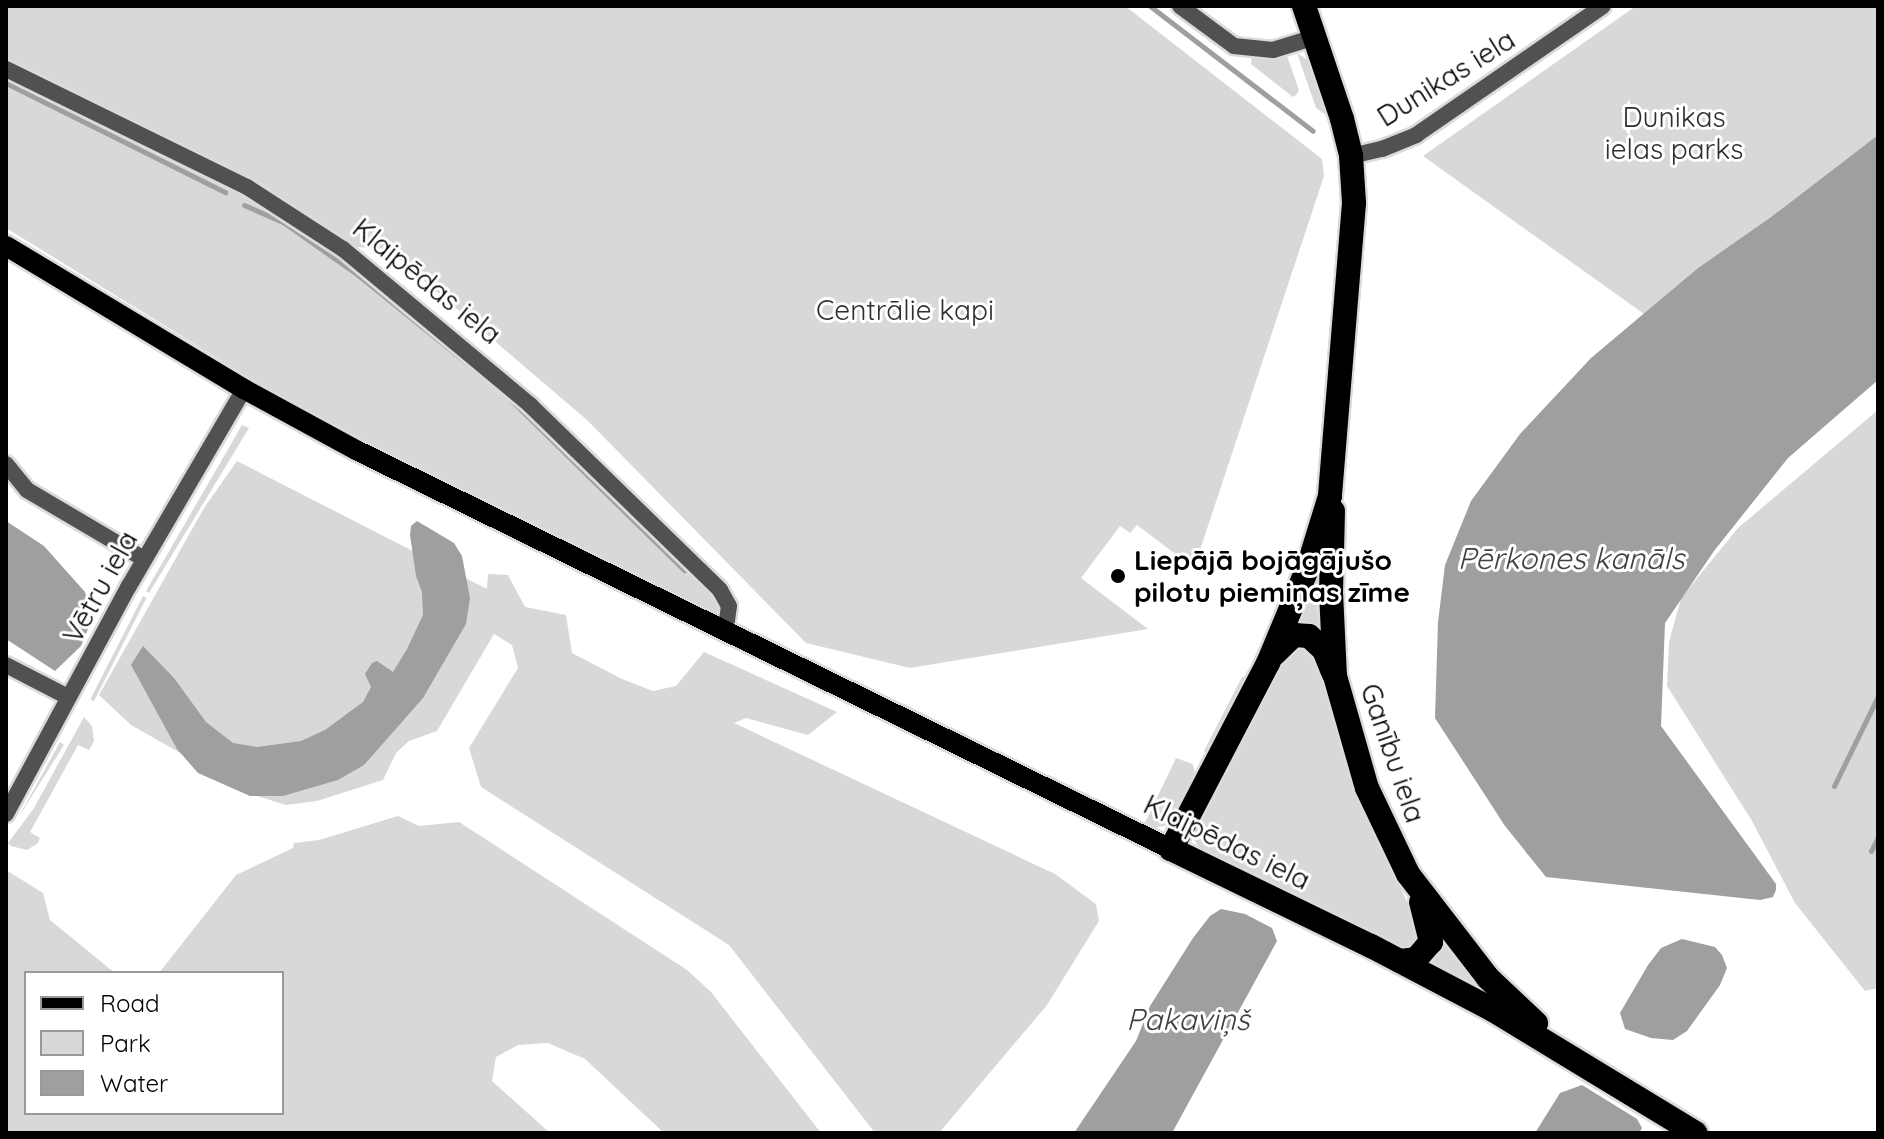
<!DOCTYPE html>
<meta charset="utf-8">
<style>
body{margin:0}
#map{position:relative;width:1884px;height:1139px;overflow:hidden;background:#fff;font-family:Quicksand,sans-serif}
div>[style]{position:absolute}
.green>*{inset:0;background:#d8d8d8;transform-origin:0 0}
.water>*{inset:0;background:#9f9f9f}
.stream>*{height:5px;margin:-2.5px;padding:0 2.5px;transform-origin:2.5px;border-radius:2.5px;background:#9f9f9f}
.roads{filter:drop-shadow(2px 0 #dbdbdb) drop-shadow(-2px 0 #dbdbdb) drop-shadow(0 2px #dbdbdb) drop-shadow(0 -2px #dbdbdb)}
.minor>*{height:16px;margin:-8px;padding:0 8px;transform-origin:8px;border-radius:8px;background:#515151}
.major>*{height:20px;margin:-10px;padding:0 10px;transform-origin:10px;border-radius:10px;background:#000}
.highway>*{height:24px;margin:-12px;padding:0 12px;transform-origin:12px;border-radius:12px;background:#000}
.dots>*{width:22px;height:22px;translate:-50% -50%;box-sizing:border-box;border:4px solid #fff;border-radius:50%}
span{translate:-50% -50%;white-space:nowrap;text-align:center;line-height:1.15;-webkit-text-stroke:6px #fff;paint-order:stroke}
.street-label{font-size:28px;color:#000}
.park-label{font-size:28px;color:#2f2f2f}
.poi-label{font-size:28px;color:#000;font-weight:700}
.left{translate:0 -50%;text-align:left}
.water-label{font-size:30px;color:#404040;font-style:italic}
.frame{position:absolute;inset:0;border:8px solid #000;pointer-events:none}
.legend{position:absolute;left:24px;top:971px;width:260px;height:144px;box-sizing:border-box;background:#fff;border:2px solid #999;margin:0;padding:10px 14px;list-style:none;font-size:24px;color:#000}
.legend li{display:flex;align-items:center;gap:16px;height:40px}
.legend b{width:40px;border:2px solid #999}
</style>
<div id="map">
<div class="green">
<i style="clip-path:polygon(6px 6px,1125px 6px,1322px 159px,1324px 176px,1194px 568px,1137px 525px,1130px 533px,1120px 526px,1081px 578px,1148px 629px,910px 668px,806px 643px,587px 420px,387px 249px,327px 245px,508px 390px,717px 597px,722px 605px,714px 616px,333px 429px,6px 228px)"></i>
<i style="clip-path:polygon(1636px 6px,1878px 6px,1878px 135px,1771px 217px,1698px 268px,1644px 314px,1423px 156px)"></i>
<i style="clip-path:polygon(1297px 53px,1311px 62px,1332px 119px,1316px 108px)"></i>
<i style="clip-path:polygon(1252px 56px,1287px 56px,1299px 90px,1296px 95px,1293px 97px,1251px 64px)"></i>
<i style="clip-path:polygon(1878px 410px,1878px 988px,1865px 991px,1795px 903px,1752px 821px,1667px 686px,1669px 642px,1681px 598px,1738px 528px)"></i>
<i style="clip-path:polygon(242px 425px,249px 428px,149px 593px,146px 591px)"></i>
<i style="clip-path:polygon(237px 461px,487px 589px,488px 574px,508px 575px,525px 607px,566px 615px,572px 653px,622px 679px,653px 691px,676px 686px,704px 652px,837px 712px,808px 735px,746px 718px,734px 723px,1055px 874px,1096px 904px,1099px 921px,1047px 1005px,939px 1133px,875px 1133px,729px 945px,481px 787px,469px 748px,518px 668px,512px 645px,494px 634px,437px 731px,409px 741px,396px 753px,383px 780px,317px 801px,286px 805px,254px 795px,131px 725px,99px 695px,204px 508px)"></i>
<i style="clip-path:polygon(1316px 593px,1319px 631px,1295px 629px,1311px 595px)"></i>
<i style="left:143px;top:596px;width:4px;height:116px;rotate:27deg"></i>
<i style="clip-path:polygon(1305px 648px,1314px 656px,1346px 757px,1421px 936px,1416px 946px,1404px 951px,1201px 852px,1193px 837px,1194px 828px,1277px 666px,1295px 651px)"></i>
<i style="clip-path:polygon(1242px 677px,1247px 678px,1208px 756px,1204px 751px)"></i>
<i style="clip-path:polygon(84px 717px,92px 726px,94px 741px,89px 750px,78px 745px,30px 832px,40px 838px,38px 843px,27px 850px,11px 846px,8px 843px,34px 808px)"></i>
<i style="clip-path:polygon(60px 742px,64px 745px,8px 834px,18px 818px)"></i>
<i style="clip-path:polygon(1176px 758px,1193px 764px,1196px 781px,1170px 825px,1150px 828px,1144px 825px)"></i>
<i style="clip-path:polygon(398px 816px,419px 826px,459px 822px,687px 970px,711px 992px,821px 1133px,664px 1133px,585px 1059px,548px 1043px,518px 1045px,496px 1057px,492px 1081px,550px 1133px,6px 1133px,6px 870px,43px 893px,50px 920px,115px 973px,26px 973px,26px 1113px,282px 1113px,282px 973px,159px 973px,236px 875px,293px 848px,294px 843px,319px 840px)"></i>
<i style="clip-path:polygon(1440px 940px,1478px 986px,1479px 989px,1423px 961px)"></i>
</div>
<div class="water">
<i style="clip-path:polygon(1878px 135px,1878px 380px,1788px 458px,1714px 551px,1665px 623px,1661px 726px,1776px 884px,1776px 890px,1773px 897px,1760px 900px,1546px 877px,1505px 826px,1435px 718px,1438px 622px,1445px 565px,1471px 501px,1520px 434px,1591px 358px,1698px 268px,1771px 217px)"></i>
<i style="clip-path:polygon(6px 521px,44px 546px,85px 592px,92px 619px,81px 646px,55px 671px,6px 639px)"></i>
<i style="clip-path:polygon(417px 521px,454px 543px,462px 556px,470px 598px,466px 624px,423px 698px,364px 765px,338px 780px,283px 796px,250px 796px,198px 773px,177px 749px,131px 665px,143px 646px,174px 678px,206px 722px,233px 743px,257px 747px,301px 741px,325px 730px,363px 702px,371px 687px,365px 674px,372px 663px,377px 661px,393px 672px,407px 649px,423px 615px,422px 592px,416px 576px,410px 535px,411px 526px)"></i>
<i style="clip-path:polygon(1221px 909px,1245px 914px,1272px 928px,1277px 941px,1172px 1133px,1074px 1133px,1136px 1041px,1150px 1006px,1193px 938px,1210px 916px)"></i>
<i style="clip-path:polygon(1682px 939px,1715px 947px,1722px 955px,1727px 968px,1720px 985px,1687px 1031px,1673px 1040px,1651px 1038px,1625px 1029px,1620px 1013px,1648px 965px,1661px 948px)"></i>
<i style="clip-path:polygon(1582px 1085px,1637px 1119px,1642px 1128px,1639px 1133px,1535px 1133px,1560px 1093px)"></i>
</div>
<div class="stream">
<i style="left:1150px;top:6px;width:205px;rotate:37.5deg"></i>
<i style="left:6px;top:83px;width:245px;rotate:26.5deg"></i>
<i style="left:244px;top:205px;width:43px;rotate:23.6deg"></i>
<i style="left:283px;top:222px;width:92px;rotate:35.2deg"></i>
<i style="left:358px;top:275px;width:175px;rotate:39deg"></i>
<i style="left:511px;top:400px;width:243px;rotate:44.5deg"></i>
<i style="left:1834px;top:786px;width:100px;rotate:-63.9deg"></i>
<i style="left:1871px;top:851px;width:16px;rotate:-63deg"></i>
</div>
<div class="roads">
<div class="minor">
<i style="left:1180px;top:6px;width:67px;rotate:36.5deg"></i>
<i style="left:1234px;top:46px;width:39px;rotate:6deg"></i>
<i style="left:1273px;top:50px;width:44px;rotate:-17.2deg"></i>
<i style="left:6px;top:69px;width:268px;rotate:26.1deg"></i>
<i style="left:247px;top:187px;width:114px;rotate:32.9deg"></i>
<i style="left:343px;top:249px;width:244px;rotate:39.8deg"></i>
<i style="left:530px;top:405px;width:265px;rotate:44.2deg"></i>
<i style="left:720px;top:590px;width:18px;rotate:61deg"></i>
<i style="left:729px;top:606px;width:14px;rotate:98deg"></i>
<i style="left:727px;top:620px;width:12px;rotate:125deg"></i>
<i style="left:1351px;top:156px;width:32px;rotate:-13deg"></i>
<i style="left:1382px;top:149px;width:37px;rotate:-22deg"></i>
<i style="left:1416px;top:135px;width:227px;rotate:-34.6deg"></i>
<i style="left:6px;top:464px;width:33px;rotate:51deg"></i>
<i style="left:27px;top:490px;width:136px;rotate:30.5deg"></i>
<i style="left:6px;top:665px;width:70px;rotate:27.3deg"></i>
<i style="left:6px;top:814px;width:259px;rotate:-61.7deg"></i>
<i style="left:129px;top:586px;width:228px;rotate:-59.7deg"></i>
</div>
<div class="major">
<i style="left:6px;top:246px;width:278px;rotate:31deg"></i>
<i style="left:244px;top:389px;width:128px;rotate:28.6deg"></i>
<i style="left:356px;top:450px;width:907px;rotate:26.09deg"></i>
</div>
<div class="highway">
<i style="left:1304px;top:6px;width:119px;rotate:71.4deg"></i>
<i style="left:1342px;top:119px;width:38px;rotate:76deg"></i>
<i style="left:1351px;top:156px;width:47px;rotate:86.3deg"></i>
<i style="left:1354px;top:203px;width:294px;rotate:94.7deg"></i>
<i style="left:1330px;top:496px;width:74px;rotate:107.2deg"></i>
<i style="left:1308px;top:567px;width:104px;rotate:112.6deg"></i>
<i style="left:1268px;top:663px;width:210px;rotate:117.5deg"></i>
<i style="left:1171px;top:849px;width:222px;rotate:25.9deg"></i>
<i style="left:1371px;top:946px;width:138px;rotate:27.7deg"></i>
<i style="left:1493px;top:1010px;width:237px;rotate:31.3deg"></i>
<i style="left:1333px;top:511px;width:81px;rotate:91.4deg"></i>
<i style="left:1331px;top:592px;width:84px;rotate:87.3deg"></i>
<i style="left:1335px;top:676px;width:116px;rotate:74.1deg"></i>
<i style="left:1367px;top:788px;width:95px;rotate:64.5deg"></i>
<i style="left:1408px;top:874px;width:131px;rotate:52.4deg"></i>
<i style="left:1488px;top:978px;width:66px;rotate:43.2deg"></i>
<i style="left:1274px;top:654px;width:28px;rotate:-44deg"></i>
<i style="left:1294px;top:635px;width:15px;rotate:4deg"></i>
<i style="left:1309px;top:636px;width:21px;rotate:43deg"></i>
<i style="left:1324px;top:650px;width:24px;rotate:68deg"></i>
<i style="left:1400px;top:961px;width:16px;rotate:-7deg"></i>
<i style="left:1416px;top:959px;width:23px;rotate:-49deg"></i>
<i style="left:1431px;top:942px;width:41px;rotate:-104deg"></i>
</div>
</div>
<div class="dots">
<i style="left:1118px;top:576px;background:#000"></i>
</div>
<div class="street-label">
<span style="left:1446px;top:78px;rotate:-32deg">Dunikas iela</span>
<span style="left:427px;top:281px;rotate:39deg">Klaipēdas iela</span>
<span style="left:100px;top:587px;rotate:-61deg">Vētru iela</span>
<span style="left:1393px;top:753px;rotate:71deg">Ganību iela</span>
<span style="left:1227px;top:842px;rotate:26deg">Klaipēdas iela</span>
</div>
<div class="park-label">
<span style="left:1674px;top:133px">Dunikas<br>ielas parks</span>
<span style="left:905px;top:310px">Centrālie kapi</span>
</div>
<div class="poi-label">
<span class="left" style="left:1134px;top:576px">Liepājā bojāgājušo<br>pilotu piemiņas zīme</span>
</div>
<div class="water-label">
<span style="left:1571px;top:558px">Pērkones kanāls</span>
<span style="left:1188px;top:1019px">Pakaviņš</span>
</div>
<div class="frame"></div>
<ul class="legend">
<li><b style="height:10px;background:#000"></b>Road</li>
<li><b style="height:22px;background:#d8d8d8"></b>Park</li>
<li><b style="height:22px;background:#9f9f9f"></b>Water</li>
</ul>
</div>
